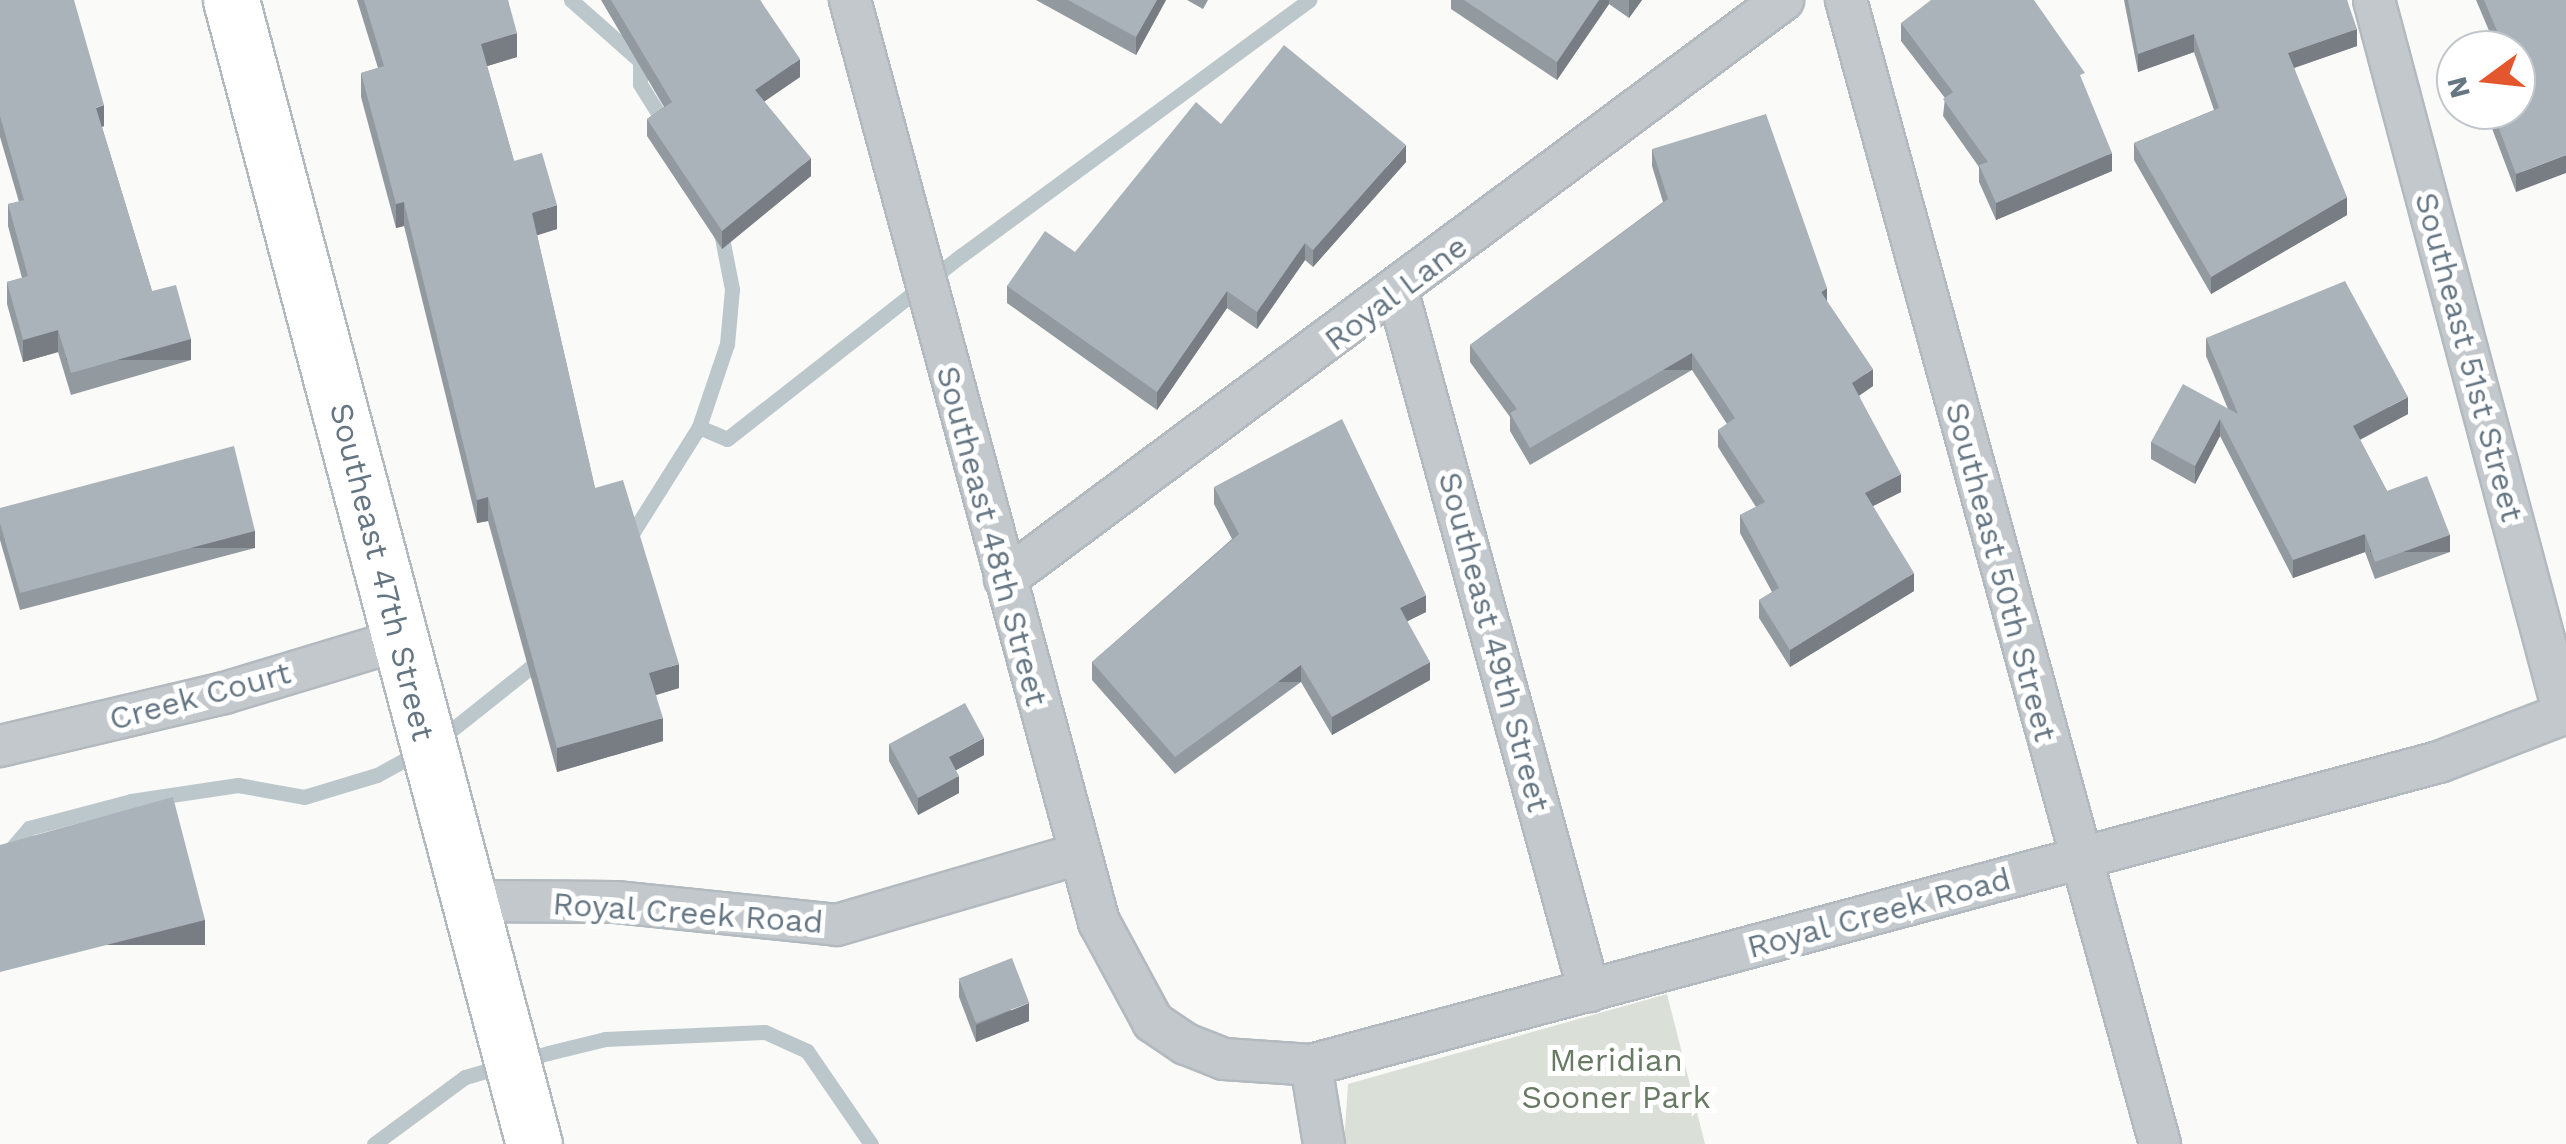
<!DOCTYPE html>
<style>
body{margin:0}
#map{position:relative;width:2566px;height:1144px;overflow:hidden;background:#fafaf8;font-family:"Work Sans",sans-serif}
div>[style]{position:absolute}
.green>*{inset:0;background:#dadfd7}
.stream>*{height:15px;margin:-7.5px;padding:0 7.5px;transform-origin:7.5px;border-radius:7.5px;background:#bbc7cb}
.roads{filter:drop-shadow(2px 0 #b3babf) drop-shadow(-2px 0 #b3babf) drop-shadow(0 2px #b3babf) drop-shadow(0 -2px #b3babf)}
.street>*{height:40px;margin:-20px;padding:0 20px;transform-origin:20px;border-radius:20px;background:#c3c8cc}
.secondary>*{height:55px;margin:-27.5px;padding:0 27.5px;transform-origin:27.5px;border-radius:27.5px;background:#fff}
.wall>*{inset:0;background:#929a9f}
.shaded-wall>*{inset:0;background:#777d82;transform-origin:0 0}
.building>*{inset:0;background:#aab3b9;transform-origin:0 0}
span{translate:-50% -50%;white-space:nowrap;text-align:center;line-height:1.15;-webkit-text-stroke:10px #fff;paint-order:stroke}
.street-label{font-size:32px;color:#657683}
.park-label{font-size:32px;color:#687a64}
.north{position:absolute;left:2436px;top:30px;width:100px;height:100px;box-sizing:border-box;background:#fff;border:2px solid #c1c8cd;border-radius:50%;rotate:255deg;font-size:28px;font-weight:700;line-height:40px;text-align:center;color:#657683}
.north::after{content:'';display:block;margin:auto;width:35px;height:45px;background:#e4572e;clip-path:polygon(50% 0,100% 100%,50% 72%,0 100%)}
</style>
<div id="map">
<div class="green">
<i style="clip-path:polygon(1667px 994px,1705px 1144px,1344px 1144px,1348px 1084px)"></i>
</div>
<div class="stream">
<i style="left:571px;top:0;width:92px;rotate:41.5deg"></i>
<i style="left:640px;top:61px;width:23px;rotate:90deg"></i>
<i style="left:640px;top:84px;width:49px;rotate:58.2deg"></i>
<i style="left:699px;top:427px;width:30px;rotate:23deg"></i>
<i style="left:727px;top:439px;width:298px;rotate:-38.1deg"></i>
<i style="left:962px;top:255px;width:431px;rotate:-36.3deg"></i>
<i style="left:626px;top:543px;width:137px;rotate:-57.8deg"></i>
<i style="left:699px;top:427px;width:88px;rotate:-71.4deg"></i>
<i style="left:727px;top:344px;width:55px;rotate:-84.8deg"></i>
<i style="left:732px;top:289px;width:62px;rotate:-101.1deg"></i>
<i style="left:439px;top:740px;width:132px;rotate:-38.5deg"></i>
<i style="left:0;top:862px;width:45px;rotate:-49.5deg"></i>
<i style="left:29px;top:828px;width:106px;rotate:-14.8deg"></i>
<i style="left:131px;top:801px;width:108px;rotate:-8.5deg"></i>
<i style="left:238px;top:785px;width:67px;rotate:10.3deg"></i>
<i style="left:304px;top:797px;width:76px;rotate:-16.8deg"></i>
<i style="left:377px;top:775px;width:48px;rotate:-28.7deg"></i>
<i style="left:374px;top:1144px;width:113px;rotate:-36.4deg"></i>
<i style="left:465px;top:1077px;width:86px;rotate:-16.1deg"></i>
<i style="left:548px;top:1053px;width:59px;rotate:-13.8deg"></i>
<i style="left:605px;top:1039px;width:160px;rotate:-2.5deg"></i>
<i style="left:765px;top:1032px;width:46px;rotate:24.3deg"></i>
<i style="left:807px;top:1051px;width:113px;rotate:55.5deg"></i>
</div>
<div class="roads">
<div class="street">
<i style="left:850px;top:0;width:955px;rotate:74.89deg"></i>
<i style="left:1099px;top:922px;width:114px;rotate:61.6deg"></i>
<i style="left:1153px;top:1022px;width:40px;rotate:34deg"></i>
<i style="left:1186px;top:1044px;width:41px;rotate:21.5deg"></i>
<i style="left:1224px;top:1059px;width:87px;rotate:3.9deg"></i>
<i style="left:1311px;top:1065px;width:1168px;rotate:-15.04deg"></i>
<i style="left:2439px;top:762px;width:136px;rotate:-21.1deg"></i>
<i style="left:1846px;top:0;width:1186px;rotate:74.65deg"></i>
<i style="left:2374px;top:0;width:739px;rotate:75.1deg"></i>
<i style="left:1398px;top:293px;width:724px;rotate:74.7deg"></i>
<i style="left:1005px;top:579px;width:970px;rotate:-36.66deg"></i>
<i style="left:0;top:746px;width:230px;rotate:-13.3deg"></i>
<i style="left:224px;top:693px;width:183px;rotate:-16.8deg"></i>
<i style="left:468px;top:901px;width:148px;rotate:0.4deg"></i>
<i style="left:616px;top:902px;width:222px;rotate:5.9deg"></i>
<i style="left:837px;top:925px;width:251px;rotate:-16.4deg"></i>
<i style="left:1311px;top:1065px;width:80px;rotate:80.7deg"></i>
</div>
<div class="secondary">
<i style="left:231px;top:0;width:1183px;rotate:75.17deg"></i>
</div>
</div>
<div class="wall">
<i style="clip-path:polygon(0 0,104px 126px,102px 127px,152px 291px,191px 360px,71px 395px,58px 352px,23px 362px,7px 304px,7px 282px,22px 278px,8px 226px,8px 204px,19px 202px,0 137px)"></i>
<i style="clip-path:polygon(357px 0,508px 0,517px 57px,487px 66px,514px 161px,557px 229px,537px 235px,595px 488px,679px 688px,656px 695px,663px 741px,557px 772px,488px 521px,477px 523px,404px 226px,396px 228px,361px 97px,361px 73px,378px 68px)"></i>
<i style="clip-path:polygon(601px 0,760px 0,800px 77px,764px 101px,811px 176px,722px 249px,647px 136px,647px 119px,664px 107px)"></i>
<i style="clip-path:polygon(1036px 0,1166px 0,1136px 55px)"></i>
<i style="clip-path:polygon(1187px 0,1208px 0,1203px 9px)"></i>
<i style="clip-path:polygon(1451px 0,1642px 0,1629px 18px,1609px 4px,1557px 80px,1451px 9px)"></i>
<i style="clip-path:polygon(2124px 0,2347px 0,2357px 46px,2294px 68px,2347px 215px,2211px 294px,2134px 160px,2134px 143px,2214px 110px,2194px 52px,2138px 72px)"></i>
<i style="clip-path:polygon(2476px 0,2566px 0,2516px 192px,2485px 110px,2516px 110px,2516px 50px,2465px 50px,2465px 40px,2490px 33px)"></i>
<i style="clip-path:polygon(1901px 23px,2085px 89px,2112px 171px,1996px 220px,1979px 182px,1979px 167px,1943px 116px,1945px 98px,1901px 41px)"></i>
<i style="clip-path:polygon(1652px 149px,1827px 302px,1873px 386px,1859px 396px,1901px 492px,1873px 506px,1914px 591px,1790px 667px,1759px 618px,1759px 600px,1772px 592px,1740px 533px,1740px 515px,1756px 507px,1718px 447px,1718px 430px,1727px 424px,1692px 370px,1530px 465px,1510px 431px,1510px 417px,1470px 362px,1470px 345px,1663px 202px,1652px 166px)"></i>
<i style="clip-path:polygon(1406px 162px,1313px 267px,1305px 260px,1257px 329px,1227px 308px,1157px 410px,1007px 303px,1007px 286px,1075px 252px)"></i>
<i style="clip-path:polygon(2206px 338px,2408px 414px,2360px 440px,2387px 491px,2450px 552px,2375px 579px,2365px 552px,2293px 578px,2220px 436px,2195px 484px,2151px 459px,2151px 442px,2228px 409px,2206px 356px)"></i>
<i style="clip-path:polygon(1214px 487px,1426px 612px,1407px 621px,1430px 680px,1332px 735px,1301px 682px,1175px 774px,1092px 680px,1092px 662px,1232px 539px,1214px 504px)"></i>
<i style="clip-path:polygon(0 508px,255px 548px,20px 610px,0 540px)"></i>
<i style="clip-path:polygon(889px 744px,984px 755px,956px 770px,959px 793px,918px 815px,889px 761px)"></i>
<i style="clip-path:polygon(959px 980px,1029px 1021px,976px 1042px,959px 997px)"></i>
</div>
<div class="shaded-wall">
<i style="clip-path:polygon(1157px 0,1166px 0,1136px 55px,1136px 37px)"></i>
<i style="clip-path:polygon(1599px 0,1609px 0,1609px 4px,1557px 80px,1557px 62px)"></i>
<i style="clip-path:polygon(1629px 0,1642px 0,1629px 18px)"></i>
<i style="clip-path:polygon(2357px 29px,2357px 46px,2288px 70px,2288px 53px)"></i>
<i style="clip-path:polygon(517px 33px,517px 57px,481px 68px,481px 44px)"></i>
<i style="clip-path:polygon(2194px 34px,2194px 52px,2138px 72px,2138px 54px)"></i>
<i style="clip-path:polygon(800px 59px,800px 77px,755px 108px,755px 90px)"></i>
<i style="clip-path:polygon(104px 105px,104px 126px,96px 129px,96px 108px)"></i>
<i style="clip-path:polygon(1406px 145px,1406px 162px,1313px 267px,1313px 250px)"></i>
<i style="clip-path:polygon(2112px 153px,2112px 171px,1996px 220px,1996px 203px)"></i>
<i style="clip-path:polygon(2566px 155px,2566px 173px,2516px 192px,2516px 174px)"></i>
<i style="clip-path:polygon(811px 158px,811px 176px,722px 249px,722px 231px)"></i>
<i style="clip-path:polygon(2347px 197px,2347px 215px,2211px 294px,2211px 277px)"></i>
<i style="clip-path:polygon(404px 202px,404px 226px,396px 228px,396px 204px)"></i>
<i style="clip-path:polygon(557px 205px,557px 229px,532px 237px,532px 213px)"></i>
<i style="clip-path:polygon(1305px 243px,1305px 260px,1257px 329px,1257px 312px)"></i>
<i style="clip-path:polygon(1827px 288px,1827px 305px,1821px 292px)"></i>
<i style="clip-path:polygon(1227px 291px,1227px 308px,1157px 410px,1157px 392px)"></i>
<i style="clip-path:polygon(58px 330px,58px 352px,23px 362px,23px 340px)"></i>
<i style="left:191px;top:339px;width:21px;height:125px;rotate:90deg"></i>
<i style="left:1692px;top:353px;width:17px;height:188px;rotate:90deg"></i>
<i style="clip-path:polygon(1873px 369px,1873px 386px,1852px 400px,1852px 383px)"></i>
<i style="clip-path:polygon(2408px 397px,2408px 414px,2353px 443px,2353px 426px)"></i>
<i style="clip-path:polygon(2220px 419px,2220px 436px,2195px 484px,2195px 466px)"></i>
<i style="clip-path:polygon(1901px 474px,1901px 492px,1865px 510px,1865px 493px)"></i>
<i style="clip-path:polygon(488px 497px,488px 521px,477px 523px,477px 500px)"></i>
<i style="left:255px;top:531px;width:17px;height:243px;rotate:90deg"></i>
<i style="clip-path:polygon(2365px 534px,2365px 552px,2293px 578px,2293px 560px)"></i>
<i style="left:2450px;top:535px;width:17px;height:80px;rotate:90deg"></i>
<i style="clip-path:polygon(1914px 573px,1914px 591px,1790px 667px,1790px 650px)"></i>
<i style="clip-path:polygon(1426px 595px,1426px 612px,1400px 625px,1400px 608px)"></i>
<i style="clip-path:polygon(1430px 662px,1430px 680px,1332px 735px,1332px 717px)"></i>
<i style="clip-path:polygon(679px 664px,679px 688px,649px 697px,649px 673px)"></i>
<i style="left:1301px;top:665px;width:17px;height:156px;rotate:90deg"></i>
<i style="clip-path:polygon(663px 718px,663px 741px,557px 772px,557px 748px)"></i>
<i style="clip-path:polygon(984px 738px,984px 755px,949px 774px,949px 757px)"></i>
<i style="clip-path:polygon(959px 776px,959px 793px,918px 815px,918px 798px)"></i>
<i style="left:205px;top:920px;width:25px;height:211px;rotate:90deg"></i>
<i style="clip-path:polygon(1029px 1003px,1029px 1021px,976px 1042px,976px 1025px)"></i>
</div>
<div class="building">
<i style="clip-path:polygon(0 0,74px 0,104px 105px,96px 108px,152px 291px,176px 285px,191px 339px,71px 373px,58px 330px,23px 340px,7px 282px,28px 276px,8px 204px,24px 200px,0 116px)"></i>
<i style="clip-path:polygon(364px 0,508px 0,517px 33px,481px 44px,514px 161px,542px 153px,557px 205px,532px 213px,595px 488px,623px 480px,679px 664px,649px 673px,663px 718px,557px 748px,488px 497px,477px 500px,404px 202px,396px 204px,361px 73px,384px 66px)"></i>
<i style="clip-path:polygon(611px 0,760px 0,800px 59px,755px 90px,811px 158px,722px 231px,647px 119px,672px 102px)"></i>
<i style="clip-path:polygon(1068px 0,1157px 0,1136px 37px)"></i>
<i style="clip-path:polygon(1464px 0,1599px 0,1557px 62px)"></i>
<i style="clip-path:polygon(1931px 0,2034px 0,2085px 73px,2080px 75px,2112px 153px,1996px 203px,1979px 165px,1988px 162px,1943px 99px,1953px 92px,1901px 23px)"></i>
<i style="clip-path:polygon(2128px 0,2347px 0,2357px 29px,2288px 53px,2347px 197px,2211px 277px,2134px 143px,2219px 108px,2194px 34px,2138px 54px)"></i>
<i style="clip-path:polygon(2484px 0,2566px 0,2566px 155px,2516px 174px,2492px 110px,2516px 110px,2516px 50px,2469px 50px,2465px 40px,2497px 31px)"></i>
<i style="clip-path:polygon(1284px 45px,1406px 145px,1313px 250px,1305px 243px,1257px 312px,1227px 291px,1157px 392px,1007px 286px,1045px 231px,1075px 252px,1196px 102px,1221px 124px)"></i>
<i style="clip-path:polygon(1766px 114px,1827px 288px,1821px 292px,1873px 369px,1852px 383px,1901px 474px,1865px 493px,1914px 573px,1790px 650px,1759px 600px,1779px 588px,1740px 515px,1765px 502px,1718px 430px,1735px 418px,1692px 353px,1530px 448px,1510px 413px,1517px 409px,1470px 345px,1668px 199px,1652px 149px)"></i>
<i style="clip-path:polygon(2345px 281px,2408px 397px,2353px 426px,2387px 491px,2427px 476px,2450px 535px,2375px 562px,2365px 534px,2293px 560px,2220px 419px,2195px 466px,2151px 442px,2183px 384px,2238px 414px,2206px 338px)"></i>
<i style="clip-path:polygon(1342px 419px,1426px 595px,1400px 608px,1430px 662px,1332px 717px,1301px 665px,1175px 757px,1092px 662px,1239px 534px,1214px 487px)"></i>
<i style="clip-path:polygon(234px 446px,255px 531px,20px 593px,0 523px,0 508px)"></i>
<i style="clip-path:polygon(965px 703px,984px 738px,949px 757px,959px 776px,918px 798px,889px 744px)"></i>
<i style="clip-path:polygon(173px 797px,205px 920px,0 972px,0 845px)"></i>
<i style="left:1012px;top:958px;width:48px;height:57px;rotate:69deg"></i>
</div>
<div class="street-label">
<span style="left:1396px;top:293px;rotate:-37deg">Royal Lane</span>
<span style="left:2469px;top:357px;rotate:75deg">Southeast 51st Street</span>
<span style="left:992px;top:536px;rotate:75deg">Southeast 48th Street</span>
<span style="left:382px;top:572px;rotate:76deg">Southeast 47th Street</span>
<span style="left:2001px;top:572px;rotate:75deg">Southeast 50th Street</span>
<span style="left:1494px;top:642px;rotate:75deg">Southeast 49th Street</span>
<span style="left:200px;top:696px;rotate:-15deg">Creek Court</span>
<span style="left:688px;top:913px;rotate:4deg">Royal Creek Road</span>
<span style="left:1879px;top:913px;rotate:-15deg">Royal Creek Road</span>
</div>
<div class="park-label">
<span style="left:1616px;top:1079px">Meridian<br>Sooner Park</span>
</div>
<div class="north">N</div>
</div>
